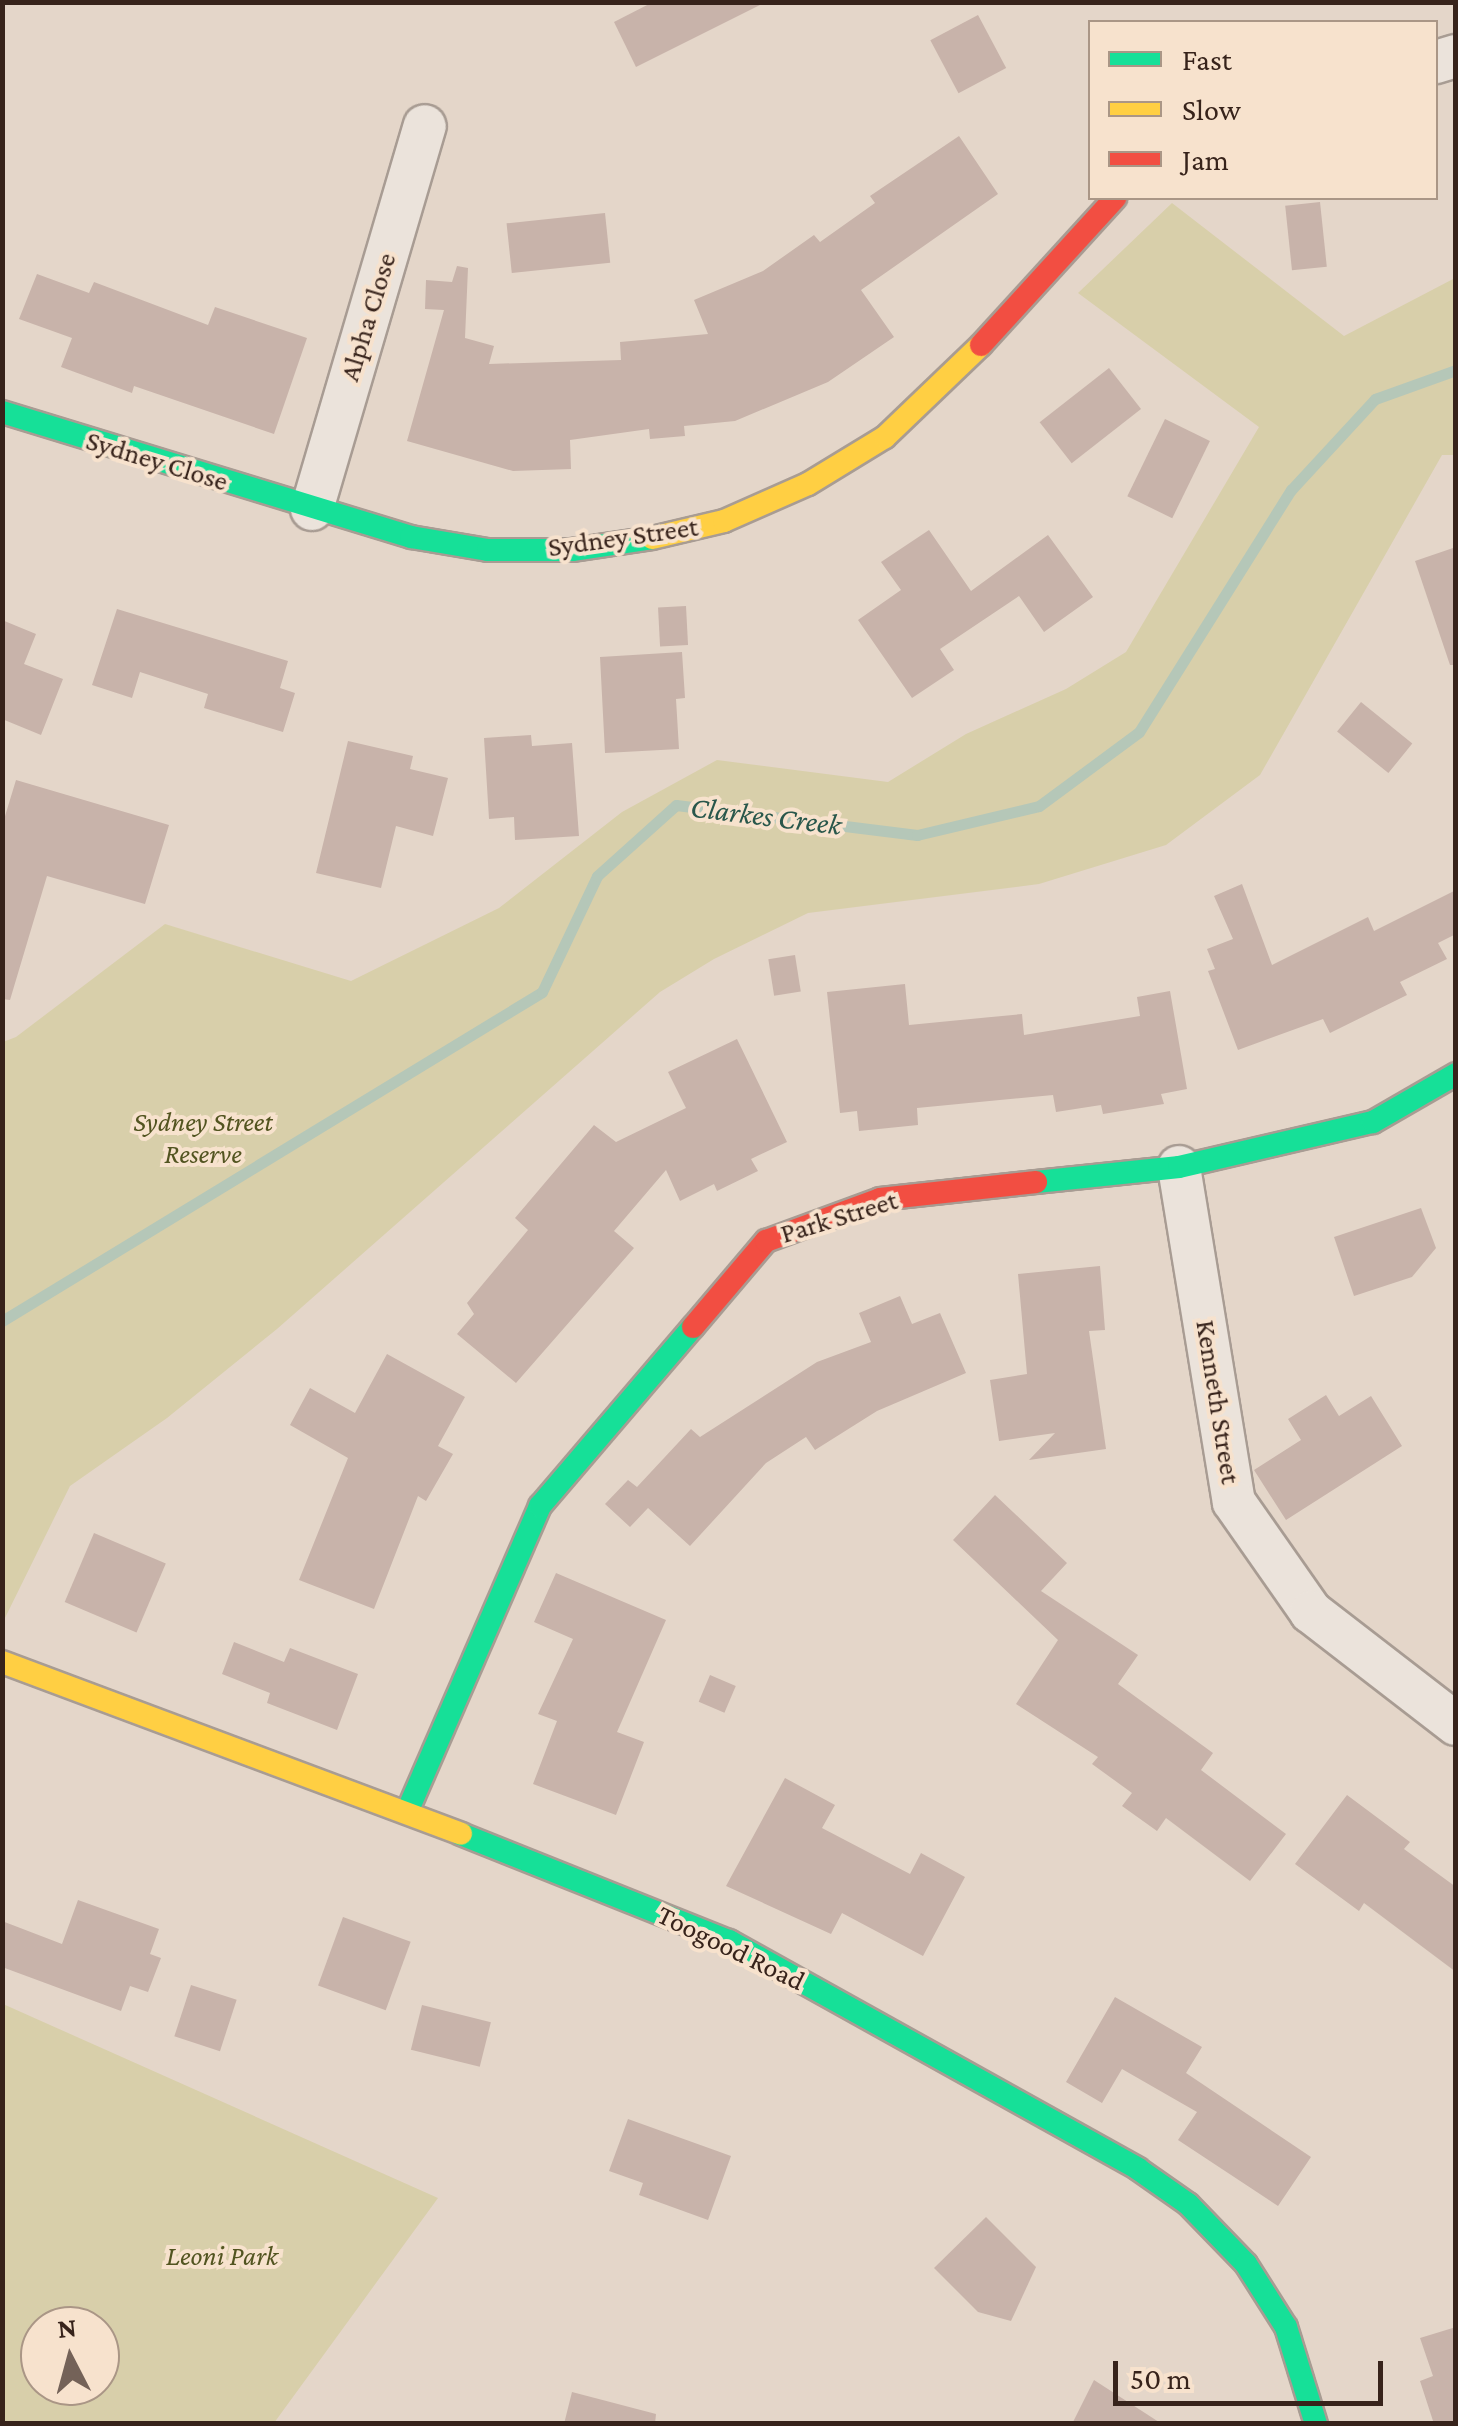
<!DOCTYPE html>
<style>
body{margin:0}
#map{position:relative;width:1458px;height:2426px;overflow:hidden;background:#e4d6c9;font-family:"Crimson Pro",serif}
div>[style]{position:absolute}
.green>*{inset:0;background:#d8cfaa}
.stream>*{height:11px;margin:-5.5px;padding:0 5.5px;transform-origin:5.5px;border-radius:5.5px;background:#b5c7b8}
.building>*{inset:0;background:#c8b3aa;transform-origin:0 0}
.roads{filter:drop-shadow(2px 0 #a89c93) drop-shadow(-2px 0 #a89c93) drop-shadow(0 2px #a89c93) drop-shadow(0 -2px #a89c93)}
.street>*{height:42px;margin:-21px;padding:0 21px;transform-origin:21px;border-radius:21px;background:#ebe3db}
.fast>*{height:22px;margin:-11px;padding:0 11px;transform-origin:11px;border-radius:11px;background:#16e098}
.slow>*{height:22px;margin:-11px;padding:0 11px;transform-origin:11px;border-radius:11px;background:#ffcf43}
.jam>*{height:22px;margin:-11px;padding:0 11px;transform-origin:11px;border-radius:11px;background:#f24e42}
span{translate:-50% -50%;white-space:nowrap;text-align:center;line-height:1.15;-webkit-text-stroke:8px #f7e2cd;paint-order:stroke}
.street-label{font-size:28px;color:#37231b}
.park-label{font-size:28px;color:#525420;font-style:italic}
.water-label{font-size:30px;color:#29574b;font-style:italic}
.frame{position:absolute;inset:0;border:5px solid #37231b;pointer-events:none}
.legend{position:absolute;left:1088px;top:20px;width:350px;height:180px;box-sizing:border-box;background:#f7e2cd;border:2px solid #aa9686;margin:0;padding:12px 18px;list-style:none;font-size:30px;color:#37231b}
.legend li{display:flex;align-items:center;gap:20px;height:50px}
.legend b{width:50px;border:2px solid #aa9686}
.north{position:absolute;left:20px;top:2306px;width:100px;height:100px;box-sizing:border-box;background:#f7e2cd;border:2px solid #aa9686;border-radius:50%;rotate:354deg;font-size:28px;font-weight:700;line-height:40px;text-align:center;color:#37231b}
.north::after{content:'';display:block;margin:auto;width:35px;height:45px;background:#746258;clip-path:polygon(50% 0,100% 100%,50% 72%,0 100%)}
.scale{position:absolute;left:1113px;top:2361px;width:270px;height:45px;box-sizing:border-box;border:5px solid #37231b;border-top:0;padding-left:12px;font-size:30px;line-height:35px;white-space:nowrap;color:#37231b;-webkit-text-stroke:8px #f7e2cd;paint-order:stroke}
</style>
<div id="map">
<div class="green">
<i style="clip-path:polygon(1172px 203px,1344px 336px,1455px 278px,1455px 455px,1442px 455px,1260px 775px,1166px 845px,1039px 884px,808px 913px,714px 959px,660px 992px,277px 1329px,167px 1418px,70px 1486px,3px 1622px,3px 1042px,16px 1037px,165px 924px,351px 981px,499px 908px,622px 812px,717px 760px,888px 782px,966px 734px,1066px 689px,1126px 652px,1259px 427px,1078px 293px)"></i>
<i style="clip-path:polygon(evenodd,3px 2004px,438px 2198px,274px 2423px,3px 2423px,3px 2004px,40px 2326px,100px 2326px,100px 2386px,40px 2386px,40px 2326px)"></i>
</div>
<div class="stream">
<i style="left:2px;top:1321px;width:632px;rotate:-31.35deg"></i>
<i style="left:542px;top:992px;width:128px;rotate:-64.6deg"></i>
<i style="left:597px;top:876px;width:106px;rotate:-41.9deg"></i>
<i style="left:676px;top:805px;width:243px;rotate:7.1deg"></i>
<i style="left:917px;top:835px;width:125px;rotate:-13.4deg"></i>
<i style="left:1039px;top:806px;width:124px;rotate:-36.5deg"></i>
<i style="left:1139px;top:732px;width:286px;rotate:-57.9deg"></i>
<i style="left:1291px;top:490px;width:124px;rotate:-47.3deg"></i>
<i style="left:1375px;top:399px;width:86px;rotate:-19.7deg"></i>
</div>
<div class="building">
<i style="clip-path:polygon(653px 2px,766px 2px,636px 67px,614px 22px)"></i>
<i style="left:978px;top:15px;width:60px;height:54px;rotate:62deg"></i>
<i style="clip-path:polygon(959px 136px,998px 194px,861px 290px,894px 337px,828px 382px,735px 421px,684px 426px,685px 436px,650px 439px,649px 429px,570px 440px,571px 469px,513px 471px,407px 441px,444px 310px,425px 309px,426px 280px,452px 282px,457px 266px,468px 268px,465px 338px,494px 346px,489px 364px,621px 360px,620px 342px,708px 334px,694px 300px,763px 271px,814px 235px,820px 242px,875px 203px,870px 196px)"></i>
<i style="left:1320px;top:202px;width:65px;height:35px;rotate:84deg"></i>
<i style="left:605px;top:213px;width:50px;height:99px;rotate:84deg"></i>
<i style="clip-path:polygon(37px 274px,89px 293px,94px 282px,208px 325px,215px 307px,307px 338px,274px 434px,134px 386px,132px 393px,61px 367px,72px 338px,19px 319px)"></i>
<i style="left:1109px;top:368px;width:52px;height:88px;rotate:52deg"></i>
<i style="left:1165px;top:419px;width:50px;height:86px;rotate:26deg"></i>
<i style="clip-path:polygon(929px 530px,971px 591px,1048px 535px,1093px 597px,1044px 632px,1019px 596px,940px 649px,954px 670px,912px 698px,858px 620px,901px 590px,881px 562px)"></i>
<i style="clip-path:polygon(1456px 547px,1456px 665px,1450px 665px,1415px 561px)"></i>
<i style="left:686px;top:606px;width:39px;height:28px;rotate:87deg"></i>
<i style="clip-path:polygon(117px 609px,288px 661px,280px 688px,295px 693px,283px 732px,204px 708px,208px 694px,140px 672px,132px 698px,92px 685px)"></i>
<i style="clip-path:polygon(2px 620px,36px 634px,24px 664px,63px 679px,41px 735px,2px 719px)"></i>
<i style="clip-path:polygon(682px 652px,685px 698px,676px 699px,679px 749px,605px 753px,600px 657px)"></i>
<i style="left:1361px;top:702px;width:66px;height:38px;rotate:39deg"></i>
<i style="clip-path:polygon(531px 735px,532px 746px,572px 743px,579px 836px,515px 840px,514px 817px,489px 819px,484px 738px)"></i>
<i style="clip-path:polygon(348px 741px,413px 756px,410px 769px,448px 778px,433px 836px,396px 826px,381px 888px,316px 873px)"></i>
<i style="clip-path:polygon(16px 780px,169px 825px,145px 904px,47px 876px,10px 1000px,2px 999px,2px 826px)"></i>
<i style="clip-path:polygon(1242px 884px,1272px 965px,1368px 917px,1374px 931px,1456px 890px,1456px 934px,1438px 943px,1447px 959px,1400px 982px,1407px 995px,1330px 1033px,1323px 1019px,1238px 1050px,1208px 971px,1215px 969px,1207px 949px,1233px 939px,1214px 896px)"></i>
<i style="left:795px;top:955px;width:37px;height:27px;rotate:81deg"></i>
<i style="clip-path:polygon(905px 984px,909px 1025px,1022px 1014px,1024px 1035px,1140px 1016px,1137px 997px,1170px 991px,1187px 1089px,1161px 1094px,1164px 1104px,1103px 1114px,1101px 1105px,1056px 1112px,1053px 1095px,917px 1108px,918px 1125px,859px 1131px,857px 1111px,840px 1113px,827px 992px)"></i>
<i style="clip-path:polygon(737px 1039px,787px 1142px,751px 1159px,758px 1171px,717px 1191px,714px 1184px,680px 1201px,666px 1170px,614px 1231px,634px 1248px,516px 1383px,457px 1334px,474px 1314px,467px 1303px,528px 1230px,515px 1218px,594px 1125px,616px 1142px,686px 1108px,668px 1072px)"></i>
<i style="clip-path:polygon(1421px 1208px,1436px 1248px,1412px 1277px,1354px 1296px,1334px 1237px)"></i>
<i style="clip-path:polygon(1100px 1266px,1105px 1330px,1089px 1331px,1106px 1449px,1029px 1460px,1055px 1433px,999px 1441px,990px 1380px,1027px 1374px,1018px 1274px)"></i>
<i style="clip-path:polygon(900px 1296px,912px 1324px,940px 1313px,966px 1373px,877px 1411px,815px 1450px,806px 1437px,766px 1463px,690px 1546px,648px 1508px,630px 1527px,605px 1504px,628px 1480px,637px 1487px,691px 1429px,700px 1437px,817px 1362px,871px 1342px,859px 1313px)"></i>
<i style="clip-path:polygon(387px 1354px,465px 1397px,438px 1446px,453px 1454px,426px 1501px,418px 1496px,374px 1609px,299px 1580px,348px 1458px,290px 1425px,310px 1388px,355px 1413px)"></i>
<i style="clip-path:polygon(1326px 1395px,1339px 1416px,1371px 1396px,1402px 1446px,1286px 1520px,1254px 1470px,1301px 1440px,1288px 1419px)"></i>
<i style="clip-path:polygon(995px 1495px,1067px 1563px,1041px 1591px,1138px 1655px,1118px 1684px,1213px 1753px,1201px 1770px,1286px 1834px,1250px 1881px,1166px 1818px,1157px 1831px,1122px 1806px,1132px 1793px,1092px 1764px,1098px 1757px,1016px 1704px,1058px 1640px,953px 1540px)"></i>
<i style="left:94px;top:1533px;width:78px;height:75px;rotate:23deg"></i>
<i style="clip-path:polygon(556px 1573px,666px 1620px,617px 1732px,644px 1742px,616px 1815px,533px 1784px,557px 1721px,538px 1714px,573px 1639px,534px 1622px)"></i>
<i style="clip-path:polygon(234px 1642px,284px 1662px,290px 1648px,358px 1674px,337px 1730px,267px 1703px,270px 1693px,222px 1674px)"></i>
<i style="left:710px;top:1675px;width:28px;height:29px;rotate:23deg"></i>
<i style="clip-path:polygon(785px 1778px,835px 1805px,822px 1828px,910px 1874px,921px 1853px,965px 1877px,923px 1956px,842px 1913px,831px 1934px,726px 1886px)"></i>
<i style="clip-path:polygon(1347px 1795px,1410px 1842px,1404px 1849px,1456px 1887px,1456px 1972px,1364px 1903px,1359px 1911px,1295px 1864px)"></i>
<i style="clip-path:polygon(78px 1900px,159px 1929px,150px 1954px,161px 1958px,148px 1992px,130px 1986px,121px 2011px,2px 1967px,2px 1921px,62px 1944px)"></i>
<i style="left:343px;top:1917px;width:72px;height:73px;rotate:20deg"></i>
<i style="left:191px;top:1985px;width:48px;height:54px;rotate:18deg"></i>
<i style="clip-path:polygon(1115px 1997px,1202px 2047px,1186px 2073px,1311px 2157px,1278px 2206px,1178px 2140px,1197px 2112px,1122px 2069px,1102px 2103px,1066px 2082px)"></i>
<i style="left:422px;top:2005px;width:71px;height:46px;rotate:14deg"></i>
<i style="clip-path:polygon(628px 2119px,731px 2156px,708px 2220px,639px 2195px,643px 2183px,609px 2171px)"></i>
<i style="clip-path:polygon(986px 2217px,1036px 2267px,1011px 2321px,978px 2312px,934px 2268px)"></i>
<i style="clip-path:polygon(1456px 2327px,1456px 2424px,1434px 2424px,1420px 2381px,1433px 2376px,1420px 2338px)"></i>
<i style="clip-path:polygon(1094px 2380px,1162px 2424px,1072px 2424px)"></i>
<i style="clip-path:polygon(572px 2392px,656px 2414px,655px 2424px,564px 2424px)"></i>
</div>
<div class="roads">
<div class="street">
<i style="left:1436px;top:62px;width:21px;rotate:-17deg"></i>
<i style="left:312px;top:509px;width:399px;rotate:-73.6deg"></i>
<i style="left:1179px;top:1167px;width:339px;rotate:80.7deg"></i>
<i style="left:1234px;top:1502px;width:134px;rotate:55deg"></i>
<i style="left:1311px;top:1612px;width:183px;rotate:37.7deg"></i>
</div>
<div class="fast">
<i style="left:2px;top:412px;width:428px;rotate:17deg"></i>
<i style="left:411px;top:537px;width:78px;rotate:9.6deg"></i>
<i style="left:488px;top:550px;width:84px"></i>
<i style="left:572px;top:550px;width:81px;rotate:-8.5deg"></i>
<i style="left:1036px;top:1182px;width:144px;rotate:-6deg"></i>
<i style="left:1179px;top:1167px;width:199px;rotate:-13.1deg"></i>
<i style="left:1373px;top:1122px;width:96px;rotate:-30deg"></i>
<i style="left:407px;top:1812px;width:334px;rotate:-66.5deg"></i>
<i style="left:540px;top:1506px;width:235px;rotate:-49.5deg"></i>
<i style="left:461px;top:1834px;width:289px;rotate:21.8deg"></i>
<i style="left:729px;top:1941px;width:468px;rotate:29.1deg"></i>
<i style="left:1138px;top:2169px;width:61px;rotate:35deg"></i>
<i style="left:1188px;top:2204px;width:83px;rotate:46deg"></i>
<i style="left:1246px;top:2264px;width:75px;rotate:57.6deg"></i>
<i style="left:1286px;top:2327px;width:102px;rotate:72.8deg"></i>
</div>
<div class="slow">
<i style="left:652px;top:538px;width:74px;rotate:-13.3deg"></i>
<i style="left:724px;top:521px;width:92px;rotate:-23.8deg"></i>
<i style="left:808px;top:484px;width:90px;rotate:-31.4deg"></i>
<i style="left:885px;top:437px;width:133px;rotate:-43.8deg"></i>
<i style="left:2px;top:1662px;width:490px;rotate:20.5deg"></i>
</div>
<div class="jam">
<i style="left:981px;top:345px;width:199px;rotate:-47.6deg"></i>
<i style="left:693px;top:1327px;width:113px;rotate:-49.7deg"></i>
<i style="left:766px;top:1241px;width:121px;rotate:-20.2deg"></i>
<i style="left:880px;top:1199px;width:157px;rotate:-6.2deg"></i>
</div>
</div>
<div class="street-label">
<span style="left:368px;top:317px;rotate:-73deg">Alpha Close</span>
<span style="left:157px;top:461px;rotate:17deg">Sydney Close</span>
<span style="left:623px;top:537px;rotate:-8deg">Sydney Street</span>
<span style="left:839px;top:1217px;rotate:-17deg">Park Street</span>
<span style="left:1218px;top:1402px;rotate:81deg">Kenneth Street</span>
<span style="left:731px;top:1948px;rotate:26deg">Toogood Road</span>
</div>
<div class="park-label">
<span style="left:203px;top:1138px">Sydney Street<br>Reserve</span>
<span style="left:222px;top:2256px">Leoni Park</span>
</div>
<div class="water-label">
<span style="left:766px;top:816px;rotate:7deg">Clarkes Creek</span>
</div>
<div class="frame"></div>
<ul class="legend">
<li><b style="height:12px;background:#16e098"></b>Fast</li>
<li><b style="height:12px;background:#ffcf43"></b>Slow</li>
<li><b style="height:12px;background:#f24e42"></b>Jam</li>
</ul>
<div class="north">N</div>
<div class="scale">50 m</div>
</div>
